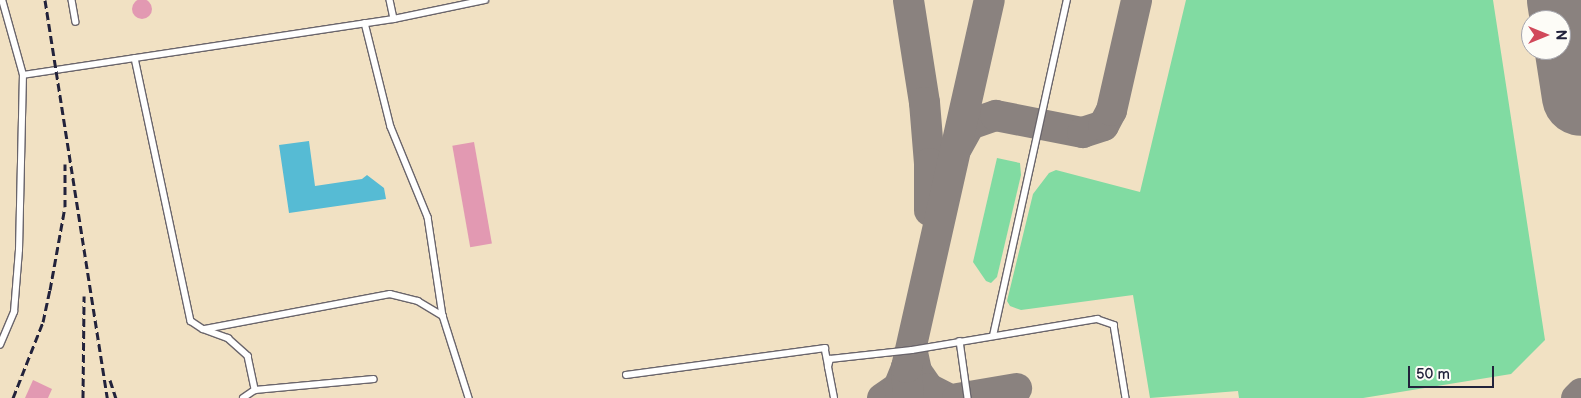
<!DOCTYPE html>
<style>
body{margin:0}
#map{position:relative;width:1581px;height:398px;overflow:hidden;background:#f1e1c3;font-family:"Balsamiq Sans",sans-serif}
div>[style]{position:absolute}
.green>*{inset:0;background:#81dba2}
.water>*{inset:0;background:#56bbd4}
.taxiway>*{height:31px;margin:-15.5px;padding:0 15.5px;transform-origin:15.5px;border-radius:15.5px;background:#8a827f}
.runway>*{height:78px;margin:-39px;padding:0 39px;transform-origin:39px;border-radius:39px;background:#8a827f}
.building>*{inset:0;background:#e299b2;transform-origin:0 0}
.round{border-radius:50%}
.roads{filter:drop-shadow(1px 0 #6a656b) drop-shadow(-1px 0 #6a656b) drop-shadow(0 1px #6a656b) drop-shadow(0 -1px #6a656b)}
.service>*{height:5.5px;margin:-2.75px;padding:0 2.75px;transform-origin:2.75px;border-radius:2.75px;background:#fff}
.rail>*{height:3px;margin-top:-1.5px;transform-origin:0;background:repeating-linear-gradient(90deg,#22223b 0 8px,transparent 0 12px)}
span{translate:-50% -50%;white-space:nowrap;text-align:center;line-height:1.15;-webkit-text-stroke:4.5px #fdfcf7;paint-order:stroke}
.north{position:absolute;left:1521px;top:10px;width:50px;height:50px;box-sizing:border-box;background:#fdfcf7;border:1px solid #a5a5ac;border-radius:50%;rotate:90deg;font-size:14px;font-weight:700;line-height:20px;text-align:center;color:#22223b}
.north::after{content:'';display:block;margin:auto;width:18px;height:22px;background:#d1495b;clip-path:polygon(50% 0,100% 100%,50% 72%,0 100%)}
.scale{position:absolute;left:1408px;top:366px;width:86px;height:22px;box-sizing:border-box;border:2px solid #22223b;border-top:0;padding-left:6px;font-size:15px;line-height:18px;white-space:nowrap;color:#22223b;-webkit-text-stroke:4px #fdfcf7;paint-order:stroke}
</style>
<div id="map">
<div class="green">
<i style="clip-path:polygon(1186px 0,1493px 0,1545px 340px,1511px 374px,1363px 398px,1239px 398px,1238px 391px,1150px 398px,1133px 295px,1021px 310px,1010px 306px,1007px 301px,1033px 194px,1049px 173px,1056px 170px,1140px 192px)"></i>
<i style="clip-path:polygon(997px 158px,1020px 163px,1021px 175px,997px 277px,991px 283px,986px 281px,973px 262px)"></i>
</div>
<div class="water">
<i style="clip-path:polygon(309px 141px,315px 186px,362px 179px,367px 175px,384px 188px,386px 199px,289px 213px,279px 145px)"></i>
</div>
<div class="taxiway">
<i style="left:908px;top:0;width:103px;rotate:81.1deg"></i>
<i style="left:924px;top:102px;width:61px;rotate:85.3deg"></i>
<i style="left:929px;top:163px;width:47px;rotate:90deg"></i>
<i style="left:957px;top:146px;width:25px;rotate:-61deg"></i>
<i style="left:969px;top:124px;width:28px;rotate:-19deg"></i>
<i style="left:995px;top:115px;width:89px;rotate:11.1deg"></i>
<i style="left:1082px;top:132px;width:22px;rotate:-18deg"></i>
<i style="left:1103px;top:125px;width:17px;rotate:-62deg"></i>
<i style="left:1111px;top:110px;width:113px;rotate:-77.2deg"></i>
<i style="left:912px;top:352px;width:19px;rotate:78deg"></i>
<i style="left:916px;top:371px;width:21px;rotate:55deg"></i>
<i style="left:928px;top:388px;width:22px;rotate:27deg"></i>
<i style="left:882px;top:398px;width:19px;rotate:-35deg"></i>
<i style="left:898px;top:387px;width:22px;rotate:-68deg"></i>
<i style="left:908px;top:398px;width:31px;rotate:-94deg"></i>
<i style="left:906px;top:367px;width:376px;rotate:-77.3deg"></i>
<i style="left:957px;top:398px;width:60px;rotate:-9.6deg"></i>
<i style="left:1576px;top:398px;width:7px;rotate:-45deg"></i>
</div>
<div class="runway">
<i style="left:1566px;top:0;width:98px;rotate:81.2deg"></i>
</div>
<div class="building">
<i class="round" style="left:132px;top:-1px;width:20px;height:20px"></i>
<i style="left:474px;top:142px;width:103px;height:22px;rotate:80deg"></i>
<i style="clip-path:polygon(33px 380px,52px 389px,48px 398px,25px 398px)"></i>
</div>
<div class="roads">
<div class="service">
<i style="left:72px;top:0;width:22px;rotate:80deg"></i>
<i style="left:390px;top:0;width:19px;rotate:78deg"></i>
<i style="left:365px;top:23px;width:107px;rotate:76deg"></i>
<i style="left:391px;top:127px;width:97px;rotate:67.7deg"></i>
<i style="left:428px;top:217px;width:100px;rotate:81.4deg"></i>
<i style="left:443px;top:316px;width:86px;rotate:72.4deg"></i>
<i style="left:135px;top:58px;width:269px;rotate:78deg"></i>
<i style="left:191px;top:321px;width:14px;rotate:34deg"></i>
<i style="left:203px;top:329px;width:27px;rotate:20deg"></i>
<i style="left:228px;top:338px;width:27px;rotate:42deg"></i>
<i style="left:248px;top:356px;width:35px;rotate:78deg"></i>
<i style="left:255px;top:390px;width:119px;rotate:-5.3deg"></i>
<i style="left:23px;top:75px;width:375px;rotate:-8.6deg"></i>
<i style="left:394px;top:19px;width:93px;rotate:-11.8deg"></i>
<i style="left:205px;top:329px;width:188px;rotate:-10.7deg"></i>
<i style="left:390px;top:294px;width:29px;rotate:14deg"></i>
<i style="left:418px;top:301px;width:29px;rotate:31deg"></i>
<i style="left:993px;top:336px;width:344px;rotate:-77.6deg"></i>
<i style="left:960px;top:341px;width:58px;rotate:82deg"></i>
<i style="left:0;top:345px;width:36px;rotate:-67deg"></i>
<i style="left:14px;top:312px;width:62px;rotate:-85.4deg"></i>
<i style="left:19px;top:250px;width:175px;rotate:-88.7deg"></i>
<i style="left:23px;top:75px;width:78px;rotate:-105.6deg"></i>
<i style="left:626px;top:375px;width:201px;rotate:-7.7deg"></i>
<i style="left:825px;top:348px;width:16px;rotate:79deg"></i>
<i style="left:243px;top:398px;width:14px;rotate:-34deg"></i>
<i style="left:834px;top:398px;width:32px;rotate:-101deg"></i>
<i style="left:828px;top:367px;width:8px;rotate:-76deg"></i>
<i style="left:830px;top:359px;width:82px;rotate:-6.3deg"></i>
<i style="left:912px;top:350px;width:188px;rotate:-9.5deg"></i>
<i style="left:1097px;top:319px;width:18px;rotate:19deg"></i>
<i style="left:1114px;top:325px;width:74px;rotate:80.7deg"></i>
</div>
</div>
<div class="rail">
<i style="left:45px;top:0;width:403px;rotate:81.1deg"></i>
<i style="left:110px;top:380px;width:19px;rotate:72deg"></i>
<i style="left:13px;top:398px;width:82px;rotate:-68.5deg"></i>
<i style="left:43px;top:322px;width:33px;rotate:-78deg"></i>
<i style="left:50px;top:290px;width:84px;rotate:-79.8deg"></i>
<i style="left:65px;top:207px;width:43px;rotate:-90deg"></i>
<i style="left:83px;top:398px;width:102px;rotate:-89.4deg"></i>
</div>
<div class="north">N</div>
<div class="scale">50 m</div>
</div>
